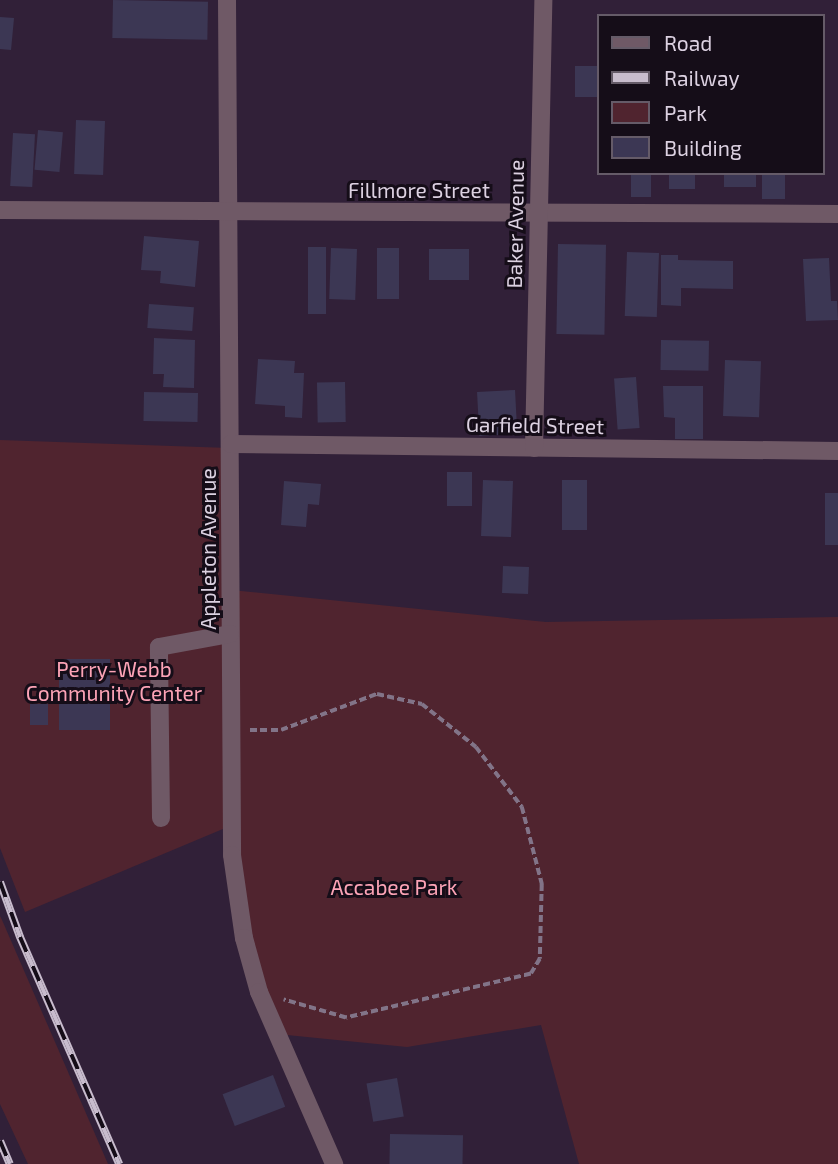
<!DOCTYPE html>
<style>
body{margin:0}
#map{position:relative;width:838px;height:1164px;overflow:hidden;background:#312038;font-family:"Exo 2",sans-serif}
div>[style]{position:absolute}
.green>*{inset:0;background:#50242f}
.building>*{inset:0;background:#3c3754;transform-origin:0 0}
.path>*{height:3.5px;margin-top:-1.75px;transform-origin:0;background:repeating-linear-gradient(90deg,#827488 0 7px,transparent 0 10.5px)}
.minor>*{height:18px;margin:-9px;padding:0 9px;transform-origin:9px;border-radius:9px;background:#6f5966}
.rail>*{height:8px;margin-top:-4px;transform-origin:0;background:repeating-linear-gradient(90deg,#150d18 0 16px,#c8bccd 0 32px);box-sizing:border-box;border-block:2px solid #c8bccd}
span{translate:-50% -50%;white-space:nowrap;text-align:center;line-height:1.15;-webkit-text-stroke:6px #150d18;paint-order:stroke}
.street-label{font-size:21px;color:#dcd1e1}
.park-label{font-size:21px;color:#fca3b6}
.legend{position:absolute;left:597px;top:14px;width:228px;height:161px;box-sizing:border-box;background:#150d18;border:2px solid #655b68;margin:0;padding:9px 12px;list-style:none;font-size:21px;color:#dcd1e1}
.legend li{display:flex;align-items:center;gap:14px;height:35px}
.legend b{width:35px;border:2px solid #655b68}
</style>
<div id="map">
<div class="green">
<i style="clip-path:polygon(0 440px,229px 448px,230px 826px,25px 912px,0 848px)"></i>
<i style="clip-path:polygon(231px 590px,546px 622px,838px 617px,838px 1164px,579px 1164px,541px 1025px,407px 1047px,277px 1034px,237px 898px)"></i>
<i style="clip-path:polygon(0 916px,2px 920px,108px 1164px,28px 1164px,0 1104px)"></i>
</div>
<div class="building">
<i style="left:113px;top:0;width:95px;height:38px;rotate:1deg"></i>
<i style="clip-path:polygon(0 17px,14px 18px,11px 50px,0 49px)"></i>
<i style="left:575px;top:66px;width:23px;height:31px"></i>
<i style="left:76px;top:120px;width:29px;height:54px;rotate:2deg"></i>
<i style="left:38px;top:130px;width:25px;height:40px;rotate:5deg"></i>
<i style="left:13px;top:133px;width:22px;height:53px;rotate:3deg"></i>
<i style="left:631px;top:173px;width:20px;height:24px"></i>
<i style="left:669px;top:173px;width:26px;height:16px"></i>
<i style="left:724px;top:173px;width:32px;height:14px"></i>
<i style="left:762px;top:173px;width:23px;height:26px"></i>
<i style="clip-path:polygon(144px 236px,199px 241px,195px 287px,160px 283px,161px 271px,141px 270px)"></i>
<i style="left:558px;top:244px;width:48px;height:90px;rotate:1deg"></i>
<i style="left:308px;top:247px;width:18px;height:67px"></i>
<i style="left:331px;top:248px;width:26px;height:51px;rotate:2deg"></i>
<i style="left:377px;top:248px;width:22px;height:51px"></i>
<i style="left:429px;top:249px;width:40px;height:31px"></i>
<i style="left:627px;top:252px;width:32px;height:64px;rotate:2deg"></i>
<i style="clip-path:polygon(661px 255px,678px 255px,678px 260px,733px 261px,733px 289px,681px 288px,681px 306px,661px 305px)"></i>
<i style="clip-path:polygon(829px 258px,831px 301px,837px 301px,838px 320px,806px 321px,803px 259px)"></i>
<i style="left:149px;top:304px;width:45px;height:24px;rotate:4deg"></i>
<i style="clip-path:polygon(154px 338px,195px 340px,194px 388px,163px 387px,164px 374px,153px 374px)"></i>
<i style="left:661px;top:340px;width:48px;height:30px;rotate:1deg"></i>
<i style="clip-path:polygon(258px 359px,295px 361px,294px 373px,304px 373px,302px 418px,285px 417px,285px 406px,255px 404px)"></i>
<i style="left:725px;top:360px;width:36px;height:56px;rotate:2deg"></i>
<i style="left:636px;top:377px;width:51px;height:22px;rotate:86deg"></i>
<i style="left:345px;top:382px;width:40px;height:28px;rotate:89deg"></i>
<i style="clip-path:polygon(663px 386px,703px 386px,703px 439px,675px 439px,675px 418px,664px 417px)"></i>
<i style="left:515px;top:390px;width:44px;height:38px;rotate:87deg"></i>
<i style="left:144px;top:392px;width:54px;height:29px;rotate:1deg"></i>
<i style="left:447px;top:472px;width:25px;height:34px"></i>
<i style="left:483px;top:480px;width:30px;height:56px;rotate:2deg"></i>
<i style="left:562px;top:480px;width:25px;height:50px"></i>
<i style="clip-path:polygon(284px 481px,321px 484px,319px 505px,308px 504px,306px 527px,281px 525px)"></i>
<i style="left:825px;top:493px;width:13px;height:52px"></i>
<i style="left:503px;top:566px;width:26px;height:27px;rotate:2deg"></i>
<i style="left:59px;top:659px;width:51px;height:71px"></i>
<i style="left:30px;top:704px;width:18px;height:21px"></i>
<i style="left:273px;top:1075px;width:34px;height:54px;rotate:69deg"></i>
<i style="left:397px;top:1078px;width:39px;height:31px;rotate:80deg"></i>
<i style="left:390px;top:1134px;width:73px;height:30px;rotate:1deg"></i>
</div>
<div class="path">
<i style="left:250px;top:730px;width:31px"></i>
<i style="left:281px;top:730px;width:103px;rotate:-20.6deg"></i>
<i style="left:377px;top:694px;width:46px;rotate:12.5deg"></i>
<i style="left:422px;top:704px;width:69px;rotate:38.5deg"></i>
<i style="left:476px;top:747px;width:76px;rotate:52.5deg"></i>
<i style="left:522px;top:807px;width:80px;rotate:75.4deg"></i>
<i style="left:542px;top:884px;width:75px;rotate:91.5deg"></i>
<i style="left:540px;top:959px;width:17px;rotate:121deg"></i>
<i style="left:531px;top:974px;width:190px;rotate:166.6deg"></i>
<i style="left:346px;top:1018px;width:65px;rotate:-163.8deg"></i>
</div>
<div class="minor">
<i style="left:227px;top:0;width:855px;rotate:89.66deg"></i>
<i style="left:232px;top:855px;width:84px;rotate:81.8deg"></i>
<i style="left:244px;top:938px;width:56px;rotate:74.5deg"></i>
<i style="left:259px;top:992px;width:188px;rotate:66.4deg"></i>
<i style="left:0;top:210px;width:838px;rotate:0.27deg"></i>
<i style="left:231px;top:444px;width:607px;rotate:0.66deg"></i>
<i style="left:534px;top:448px;width:448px;rotate:-88.8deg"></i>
<i style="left:161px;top:818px;width:171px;rotate:-90.7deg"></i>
<i style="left:159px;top:647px;width:72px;rotate:-10.4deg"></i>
</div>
<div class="rail">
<i style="left:0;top:882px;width:59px;rotate:70deg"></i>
<i style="left:20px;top:937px;width:248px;rotate:66.4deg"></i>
<i style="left:0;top:1141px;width:25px;rotate:67deg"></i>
</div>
<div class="street-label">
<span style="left:419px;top:190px">Fillmore Street</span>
<span style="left:515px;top:224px;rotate:-89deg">Baker Avenue</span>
<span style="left:535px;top:425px;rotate:1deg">Garfield Street</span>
<span style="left:208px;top:549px;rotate:-90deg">Appleton Avenue</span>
</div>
<div class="park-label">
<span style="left:114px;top:681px">Perry-Webb<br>Community Center</span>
<span style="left:394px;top:887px">Accabee Park</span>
</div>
<ul class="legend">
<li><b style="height:9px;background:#6f5966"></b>Road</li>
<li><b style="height:9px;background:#c8bccd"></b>Railway</li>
<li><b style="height:19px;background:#50242f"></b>Park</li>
<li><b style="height:19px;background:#3c3754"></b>Building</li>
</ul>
</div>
